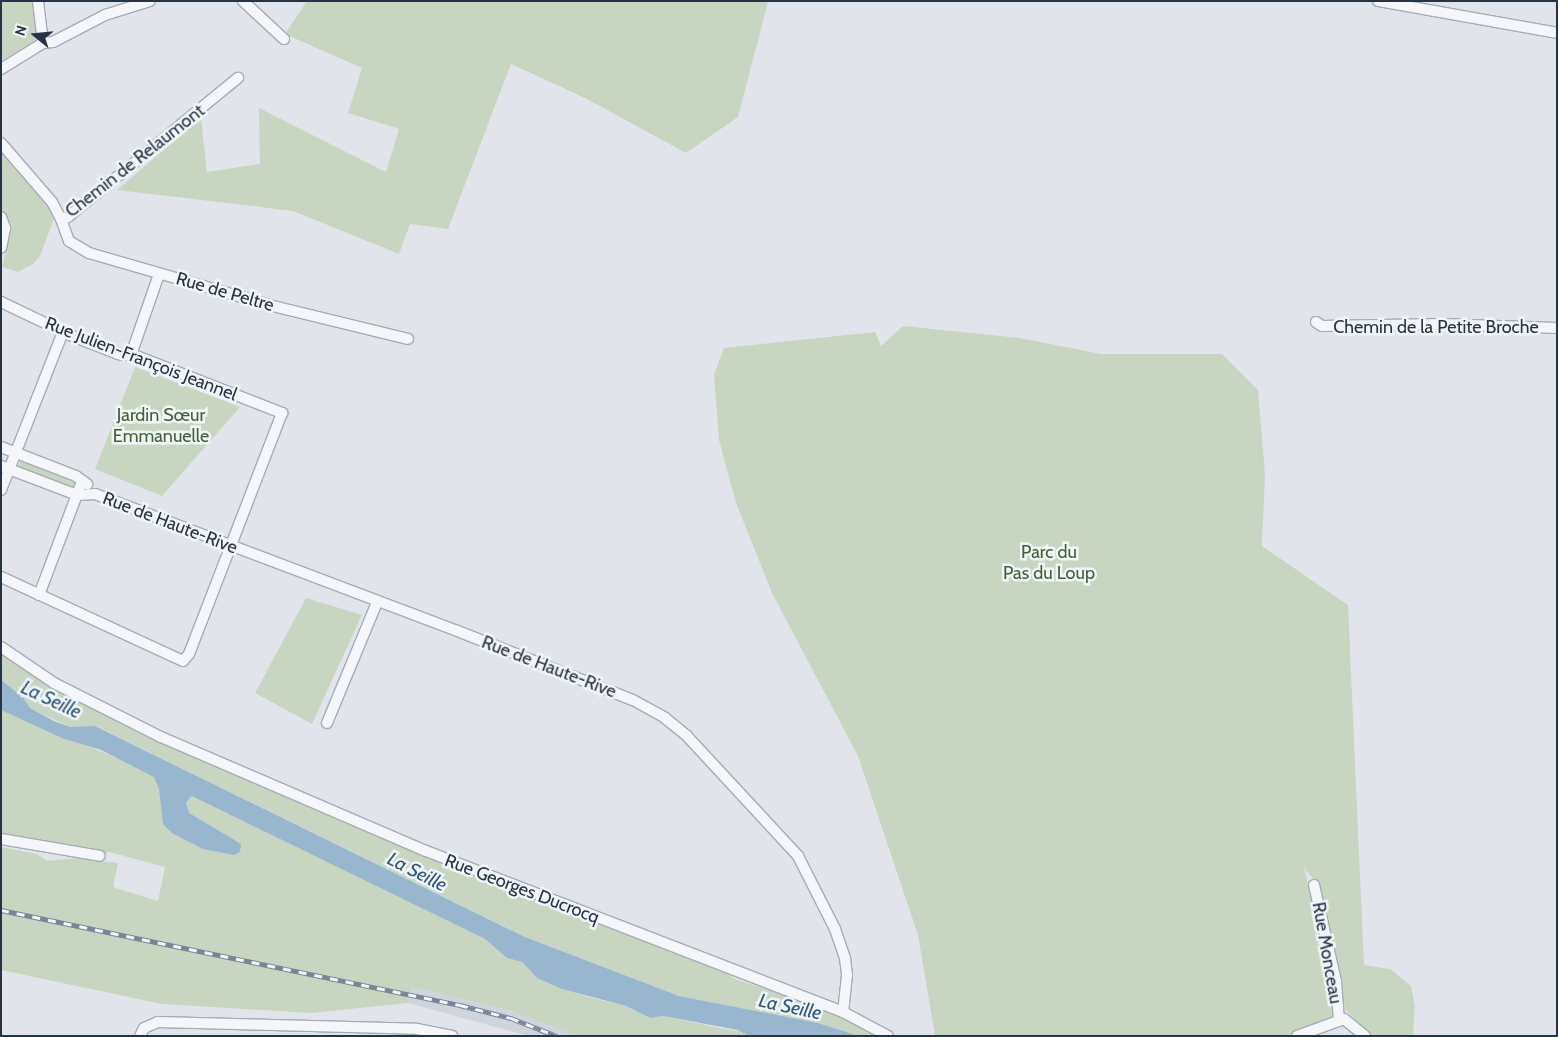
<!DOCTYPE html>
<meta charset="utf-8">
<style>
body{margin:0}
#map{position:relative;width:1558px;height:1037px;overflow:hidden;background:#e1e5eb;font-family:Cabin,sans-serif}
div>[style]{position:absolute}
.built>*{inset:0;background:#ced5dd}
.green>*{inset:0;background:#c8d6c1;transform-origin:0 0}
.water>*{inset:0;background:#98b7ce}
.roads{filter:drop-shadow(1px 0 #a5acb6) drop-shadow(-1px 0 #a5acb6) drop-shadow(0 1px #a5acb6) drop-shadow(0 -1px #a5acb6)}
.minor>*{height:10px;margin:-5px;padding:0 5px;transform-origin:5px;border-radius:5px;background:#f4f6f9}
.rail>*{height:4.5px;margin-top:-2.25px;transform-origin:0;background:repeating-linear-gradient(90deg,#f1f4f8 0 8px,#788696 0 16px);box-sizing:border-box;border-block:1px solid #788696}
span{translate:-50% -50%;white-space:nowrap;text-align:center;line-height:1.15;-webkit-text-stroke:5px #f1f4f8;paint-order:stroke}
.street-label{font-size:18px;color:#273444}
.park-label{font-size:18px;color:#3f6233}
.water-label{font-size:19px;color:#2d577d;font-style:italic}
.frame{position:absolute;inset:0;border:2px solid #273444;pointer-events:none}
.north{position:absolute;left:10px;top:10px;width:50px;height:50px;-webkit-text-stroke:4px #f1f4f8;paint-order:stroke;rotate:287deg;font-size:14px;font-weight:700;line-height:20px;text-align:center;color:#273444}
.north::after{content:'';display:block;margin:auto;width:18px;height:22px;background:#273444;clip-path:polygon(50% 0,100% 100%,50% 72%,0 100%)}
</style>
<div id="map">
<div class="built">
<i style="clip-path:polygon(412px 987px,509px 1010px,576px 1036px,528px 1036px,408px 1003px)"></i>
</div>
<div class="green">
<i style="clip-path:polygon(1px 1px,32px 1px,39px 33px,34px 41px,1px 61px)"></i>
<i style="clip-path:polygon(307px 1px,807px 1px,768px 2px,738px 117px,686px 153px,585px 98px,511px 64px,448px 229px,410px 224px,399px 254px,293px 211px,117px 190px,201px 118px,207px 172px,260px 164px,259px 108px,386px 172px,399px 129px,348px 113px,362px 68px,285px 34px)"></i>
<i style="clip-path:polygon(1px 148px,51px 205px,55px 216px,40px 256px,33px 264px,18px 272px,2px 267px,11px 229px,1px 209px)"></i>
<i style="clip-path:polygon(903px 326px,1020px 338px,1101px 354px,1222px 354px,1258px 390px,1265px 474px,1262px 546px,1348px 605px,1364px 965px,1390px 969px,1411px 986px,1415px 1006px,1413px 1036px,1372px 1036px,1345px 1009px,1321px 890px,1304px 867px,1336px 1012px,1331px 1020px,1286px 1036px,935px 1036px,918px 935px,858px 756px,772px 593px,736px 503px,719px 440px,714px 375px,724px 348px,875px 332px,881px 346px)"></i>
<i style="clip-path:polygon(135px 367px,240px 407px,162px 496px,95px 469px)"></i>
<i style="left:21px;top:459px;width:60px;height:10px;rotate:21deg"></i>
<i style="clip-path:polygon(306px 598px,362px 615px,312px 724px,255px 693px)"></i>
<i style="clip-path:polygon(1px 653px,58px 692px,170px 747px,475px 877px,724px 972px,735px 979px,821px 1007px,881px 1036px,859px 1036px,818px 1023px,679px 996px,525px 937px,96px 726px,70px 727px,30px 708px,23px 697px,1px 680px)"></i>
<i style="clip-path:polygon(1px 710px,126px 762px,485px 939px,507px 958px,522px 962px,537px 978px,588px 997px,626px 1006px,650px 1018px,663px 1016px,724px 1029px,788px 1036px,576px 1036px,509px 1010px,412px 987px,408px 1003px,311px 1013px,162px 1004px,1px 970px,1px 847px,37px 854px,47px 861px,99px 856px,98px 861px,118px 863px,113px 887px,158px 901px,165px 867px,109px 852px,100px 856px,101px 853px,1px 834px)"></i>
</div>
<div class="water">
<i style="clip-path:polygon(1px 680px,23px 697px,30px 708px,54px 721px,70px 727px,95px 726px,525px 937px,679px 996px,818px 1023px,859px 1036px,749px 1036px,738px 1030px,663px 1016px,650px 1018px,626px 1006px,562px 989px,537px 978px,522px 962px,507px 958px,485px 939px,192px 796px,186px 802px,189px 813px,241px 844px,240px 852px,234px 855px,203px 849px,172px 833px,163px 824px,159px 789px,154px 777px,101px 750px,62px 738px,1px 710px)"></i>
</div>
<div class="roads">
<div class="minor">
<i style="left:38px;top:1px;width:42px;rotate:83.2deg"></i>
<i style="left:243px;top:1px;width:56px;rotate:42.8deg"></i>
<i style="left:1378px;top:1px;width:182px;rotate:10.1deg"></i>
<i style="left:1px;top:69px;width:49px;rotate:-31.8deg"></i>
<i style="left:43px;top:43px;width:10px;rotate:-6deg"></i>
<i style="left:53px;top:42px;width:59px;rotate:-27.4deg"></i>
<i style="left:105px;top:15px;width:47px;rotate:-17.3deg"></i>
<i style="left:1px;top:143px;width:78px;rotate:49.2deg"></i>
<i style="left:52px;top:202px;width:19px;rotate:62deg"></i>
<i style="left:61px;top:219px;width:7px;rotate:-16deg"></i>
<i style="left:68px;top:217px;width:220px;rotate:-39.3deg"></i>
<i style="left:1px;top:217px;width:12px;rotate:70deg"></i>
<i style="left:5px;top:228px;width:20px;rotate:101deg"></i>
<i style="left:61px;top:219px;width:23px;rotate:70deg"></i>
<i style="left:69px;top:241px;width:23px;rotate:31deg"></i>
<i style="left:89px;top:253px;width:187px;rotate:16.1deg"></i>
<i style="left:269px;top:305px;width:143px;rotate:13.7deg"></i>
<i style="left:1px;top:302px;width:76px;rotate:25.6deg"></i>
<i style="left:70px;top:335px;width:52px;rotate:21.6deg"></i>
<i style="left:118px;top:354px;width:21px;rotate:8deg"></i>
<i style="left:139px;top:357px;width:154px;rotate:21.4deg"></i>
<i style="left:282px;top:413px;width:258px;rotate:111.1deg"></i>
<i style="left:189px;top:654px;width:9px;rotate:131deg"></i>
<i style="left:183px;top:661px;width:200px;rotate:-155.2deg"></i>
<i style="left:1316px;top:322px;width:7px;rotate:34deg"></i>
<i style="left:1322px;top:326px;width:120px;rotate:-1deg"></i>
<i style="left:1442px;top:324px;width:115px;rotate:2deg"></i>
<i style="left:131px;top:355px;width:86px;rotate:-70.9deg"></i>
<i style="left:1px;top:447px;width:80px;rotate:21.1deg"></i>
<i style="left:76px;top:476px;width:14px;rotate:36deg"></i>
<i style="left:1px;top:466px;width:81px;rotate:20.9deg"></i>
<i style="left:77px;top:495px;width:18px;rotate:-3deg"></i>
<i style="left:95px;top:494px;width:385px;rotate:20.7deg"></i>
<i style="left:455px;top:630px;width:191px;rotate:21.5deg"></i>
<i style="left:633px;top:700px;width:37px;rotate:29deg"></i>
<i style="left:665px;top:718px;width:28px;rotate:39deg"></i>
<i style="left:687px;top:736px;width:163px;rotate:47.2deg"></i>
<i style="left:798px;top:856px;width:82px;rotate:63.1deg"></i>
<i style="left:835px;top:929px;width:31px;rotate:71deg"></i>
<i style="left:845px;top:958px;width:17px;rotate:83deg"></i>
<i style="left:847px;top:975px;width:37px;rotate:96deg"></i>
<i style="left:1px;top:490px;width:170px;rotate:-68.6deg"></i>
<i style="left:39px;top:595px;width:122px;rotate:-69.3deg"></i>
<i style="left:1px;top:647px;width:64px;rotate:34.2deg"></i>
<i style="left:54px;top:683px;width:120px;rotate:26.8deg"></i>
<i style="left:161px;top:737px;width:288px;rotate:23.3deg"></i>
<i style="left:426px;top:851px;width:447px;rotate:21.1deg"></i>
<i style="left:843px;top:1012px;width:51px;rotate:28.1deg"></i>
<i style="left:327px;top:723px;width:131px;rotate:-67.5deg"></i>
<i style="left:1px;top:839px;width:100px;rotate:9.7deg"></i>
<i style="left:1314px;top:885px;width:98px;rotate:77.1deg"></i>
<i style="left:1336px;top:981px;width:40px;rotate:85.7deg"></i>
<i style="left:140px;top:1036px;width:9px;rotate:-63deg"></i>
<i style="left:144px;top:1028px;width:15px;rotate:-23deg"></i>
<i style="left:158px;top:1022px;width:259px;rotate:1.5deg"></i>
<i style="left:417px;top:1029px;width:36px;rotate:11deg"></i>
<i style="left:1297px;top:1036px;width:50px;rotate:-19.9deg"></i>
<i style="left:1344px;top:1019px;width:27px;rotate:39deg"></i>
</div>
</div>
<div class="rail">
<i style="left:1px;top:910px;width:469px;rotate:11.7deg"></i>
<i style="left:460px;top:1005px;width:53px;rotate:14.3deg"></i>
<i style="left:511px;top:1018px;width:49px;rotate:21.4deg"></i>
</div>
<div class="street-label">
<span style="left:135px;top:161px;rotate:-38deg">Chemin de Relaumont</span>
<span style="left:225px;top:292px;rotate:16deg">Rue de Peltre</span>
<span style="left:1436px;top:327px">Chemin de la Petite Broche</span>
<span style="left:141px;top:359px;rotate:21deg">Rue Julien-François Jeannel</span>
<span style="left:170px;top:523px;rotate:21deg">Rue de Haute-Rive</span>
<span style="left:549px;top:667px;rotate:21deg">Rue de Haute-Rive</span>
<span style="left:522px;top:889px;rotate:21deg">Rue Georges Ducrocq</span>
<span style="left:1327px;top:953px;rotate:80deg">Rue Monceau</span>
</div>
<div class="park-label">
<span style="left:161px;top:426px">Jardin Sœur<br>Emmanuelle</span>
<span style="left:1049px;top:563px">Parc du<br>Pas du Loup</span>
</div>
<div class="water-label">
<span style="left:51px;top:700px;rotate:25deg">La Seille</span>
<span style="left:417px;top:872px;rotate:27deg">La Seille</span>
<span style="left:790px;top:1007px;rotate:12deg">La Seille</span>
</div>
<div class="frame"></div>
<div class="north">N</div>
</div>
